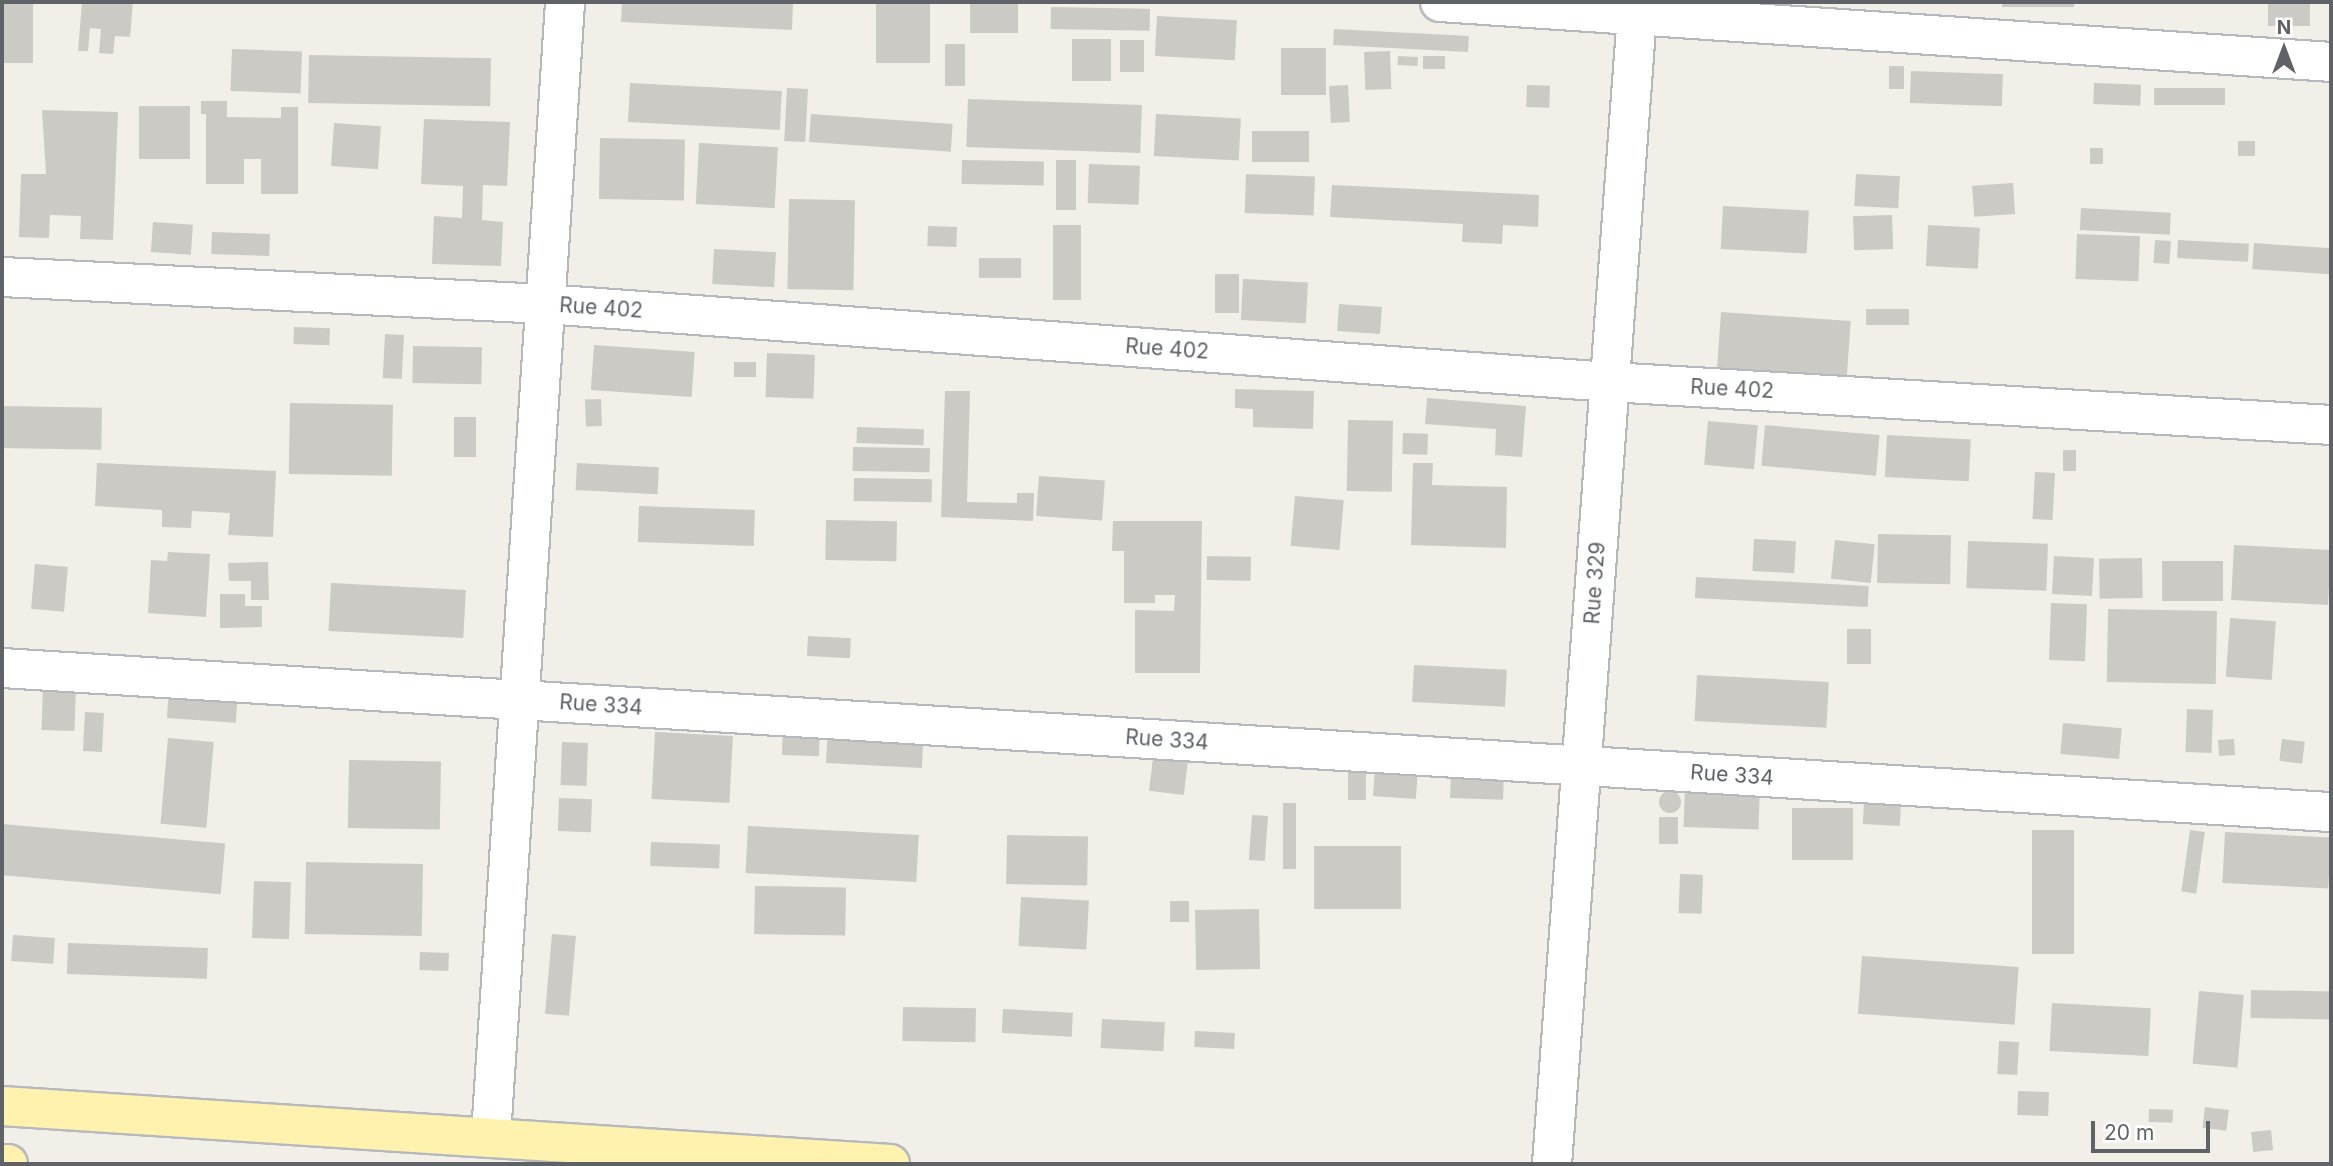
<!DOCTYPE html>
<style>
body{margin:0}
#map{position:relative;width:2333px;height:1166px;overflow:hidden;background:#f1efe8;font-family:Inter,sans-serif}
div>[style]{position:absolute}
.building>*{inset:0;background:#cccac5;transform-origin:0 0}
.round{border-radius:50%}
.roads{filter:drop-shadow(2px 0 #b5b8bc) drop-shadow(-2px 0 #b5b8bc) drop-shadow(0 2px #b5b8bc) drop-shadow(0 -2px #b5b8bc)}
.minor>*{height:38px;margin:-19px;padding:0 19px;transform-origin:19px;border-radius:19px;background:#fff}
.major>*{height:38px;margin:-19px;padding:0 19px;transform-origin:19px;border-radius:19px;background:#fff2af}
span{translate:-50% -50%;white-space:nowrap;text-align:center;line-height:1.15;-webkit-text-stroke:5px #fff;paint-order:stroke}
.street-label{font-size:21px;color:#5f6368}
.frame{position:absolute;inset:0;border:4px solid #5f6368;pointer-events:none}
.north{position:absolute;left:2249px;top:14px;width:70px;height:70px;-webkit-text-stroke:5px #fff;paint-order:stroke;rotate:0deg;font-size:19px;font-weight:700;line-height:28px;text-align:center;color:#5f6368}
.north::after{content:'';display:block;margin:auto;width:24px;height:32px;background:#5f6368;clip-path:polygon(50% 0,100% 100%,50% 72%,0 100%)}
.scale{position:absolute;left:2091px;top:1121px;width:119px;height:32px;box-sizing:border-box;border:4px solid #5f6368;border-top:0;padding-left:9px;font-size:21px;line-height:24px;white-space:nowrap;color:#5f6368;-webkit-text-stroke:5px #fff;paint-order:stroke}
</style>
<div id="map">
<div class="building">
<i style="left:2px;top:2px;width:31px;height:61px"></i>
<i style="clip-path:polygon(82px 2px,133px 2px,130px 37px,115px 36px,113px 54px,99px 53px,101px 29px,90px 28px,88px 51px,78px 51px)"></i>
<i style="clip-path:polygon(622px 2px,793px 2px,792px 30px,621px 22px)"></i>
<i style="left:876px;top:2px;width:54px;height:61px"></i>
<i style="left:970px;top:2px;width:48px;height:31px"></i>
<i style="left:2002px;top:2px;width:72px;height:5px"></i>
<i style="left:2268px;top:2px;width:42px;height:24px"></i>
<i style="left:1051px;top:7px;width:99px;height:22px;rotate:1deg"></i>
<i style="left:1157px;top:16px;width:80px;height:40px;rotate:3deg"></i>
<i style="left:1334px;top:29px;width:135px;height:16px;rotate:3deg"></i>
<i style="left:1072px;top:39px;width:39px;height:42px"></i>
<i style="left:1120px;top:40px;width:24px;height:32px"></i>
<i style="left:945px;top:44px;width:20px;height:42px"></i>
<i style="left:1326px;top:48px;width:47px;height:45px;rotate:90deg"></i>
<i style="left:232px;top:49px;width:70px;height:42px;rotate:2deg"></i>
<i style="left:1390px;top:51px;width:38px;height:26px;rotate:88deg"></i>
<i style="left:309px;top:55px;width:182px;height:48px;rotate:1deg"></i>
<i style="left:1398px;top:56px;width:20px;height:9px;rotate:3deg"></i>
<i style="left:1423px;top:56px;width:22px;height:13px"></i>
<i style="left:1889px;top:66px;width:15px;height:23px"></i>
<i style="left:1911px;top:71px;width:92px;height:32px;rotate:2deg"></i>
<i style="left:630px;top:83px;width:152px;height:39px;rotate:3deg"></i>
<i style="left:2094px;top:83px;width:47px;height:21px;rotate:2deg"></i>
<i style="left:1348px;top:85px;width:37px;height:19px;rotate:87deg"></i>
<i style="left:1527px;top:85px;width:23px;height:22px;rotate:2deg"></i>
<i style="left:787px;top:88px;width:21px;height:53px;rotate:3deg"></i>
<i style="left:2154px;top:88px;width:71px;height:17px"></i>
<i style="left:968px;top:99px;width:174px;height:48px;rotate:2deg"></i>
<i style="clip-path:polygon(201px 101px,227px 101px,227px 117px,281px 118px,281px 107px,298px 107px,298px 194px,261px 194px,261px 159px,244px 159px,244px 184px,206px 184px,206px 114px,201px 114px)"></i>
<i style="left:139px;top:106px;width:51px;height:53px"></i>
<i style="clip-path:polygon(42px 110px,118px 112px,113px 240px,80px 239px,81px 216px,50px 215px,49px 238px,19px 237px,21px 174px,46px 174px)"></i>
<i style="left:811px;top:114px;width:142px;height:28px;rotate:4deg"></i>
<i style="left:1156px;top:114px;width:85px;height:42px;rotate:3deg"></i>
<i style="clip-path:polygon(424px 119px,510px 122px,507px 186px,483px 185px,482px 220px,503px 222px,501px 266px,432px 264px,434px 216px,462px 218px,463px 186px,421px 184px)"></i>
<i style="left:334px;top:123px;width:47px;height:43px;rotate:4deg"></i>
<i style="left:1252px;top:131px;width:57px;height:31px"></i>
<i style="left:600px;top:138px;width:85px;height:61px;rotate:1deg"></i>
<i style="left:2238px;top:141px;width:17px;height:15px"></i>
<i style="left:699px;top:143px;width:79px;height:61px;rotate:3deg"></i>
<i style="left:2090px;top:148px;width:13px;height:16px"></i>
<i style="left:962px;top:160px;width:82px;height:24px;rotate:1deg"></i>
<i style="left:1056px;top:160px;width:20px;height:50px"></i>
<i style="left:1089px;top:164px;width:51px;height:39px;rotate:2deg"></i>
<i style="left:1246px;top:174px;width:69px;height:39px;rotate:2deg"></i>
<i style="left:1856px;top:174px;width:44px;height:32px;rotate:3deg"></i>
<i style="left:2013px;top:183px;width:31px;height:41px;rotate:86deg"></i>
<i style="clip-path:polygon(1332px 185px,1539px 195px,1538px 227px,1503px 225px,1502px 244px,1462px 242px,1463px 224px,1330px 217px)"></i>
<i style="left:789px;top:199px;width:66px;height:90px;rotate:1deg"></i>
<i style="left:1723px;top:206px;width:86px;height:43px;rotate:3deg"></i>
<i style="left:2081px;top:208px;width:90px;height:22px;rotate:3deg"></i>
<i style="left:1892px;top:215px;width:34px;height:39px;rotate:88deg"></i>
<i style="left:153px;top:222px;width:40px;height:30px;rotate:4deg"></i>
<i style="left:1053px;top:225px;width:28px;height:75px"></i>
<i style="left:1928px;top:225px;width:52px;height:41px;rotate:3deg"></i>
<i style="left:928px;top:226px;width:29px;height:20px;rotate:2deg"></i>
<i style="left:212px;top:232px;width:58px;height:22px;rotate:2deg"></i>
<i style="left:2077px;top:234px;width:63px;height:45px;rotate:2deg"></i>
<i style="left:2155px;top:240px;width:16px;height:23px;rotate:4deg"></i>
<i style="left:2178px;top:240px;width:71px;height:18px;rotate:3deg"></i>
<i style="left:2254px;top:243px;width:77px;height:26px;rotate:4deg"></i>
<i style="left:714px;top:249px;width:62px;height:35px;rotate:3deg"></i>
<i style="left:979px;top:258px;width:42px;height:20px"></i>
<i style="left:1215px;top:274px;width:24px;height:39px"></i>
<i style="left:1243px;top:279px;width:65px;height:41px;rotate:3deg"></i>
<i style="left:1339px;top:304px;width:43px;height:27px;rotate:4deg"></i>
<i style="left:1909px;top:309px;width:16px;height:43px;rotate:90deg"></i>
<i style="left:1721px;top:312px;width:130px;height:56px;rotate:4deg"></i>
<i style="left:294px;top:327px;width:36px;height:17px;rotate:2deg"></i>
<i style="left:385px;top:334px;width:19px;height:44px;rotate:3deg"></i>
<i style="left:594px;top:345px;width:101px;height:45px;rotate:4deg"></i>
<i style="left:413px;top:346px;width:69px;height:37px;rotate:1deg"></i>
<i style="left:767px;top:353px;width:48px;height:44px;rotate:2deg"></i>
<i style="left:734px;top:362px;width:22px;height:15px"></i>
<i style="clip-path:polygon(1235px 389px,1314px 391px,1313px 429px,1253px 427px,1253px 409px,1235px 408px)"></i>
<i style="clip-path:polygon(945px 391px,970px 391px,967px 502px,1017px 503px,1017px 493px,1034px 493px,1033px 521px,941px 517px)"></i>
<i style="clip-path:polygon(1427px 398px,1526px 406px,1522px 457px,1495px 455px,1496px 429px,1425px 424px)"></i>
<i style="left:601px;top:399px;width:27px;height:16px;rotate:88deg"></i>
<i style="left:290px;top:403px;width:103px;height:71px;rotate:1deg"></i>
<i style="left:2px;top:406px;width:100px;height:42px;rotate:1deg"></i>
<i style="left:454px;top:417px;width:22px;height:40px"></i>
<i style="left:1348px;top:420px;width:45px;height:71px;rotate:1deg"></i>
<i style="left:1708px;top:421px;width:50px;height:44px;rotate:5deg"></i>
<i style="left:1765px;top:425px;width:115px;height:41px;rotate:5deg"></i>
<i style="left:857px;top:427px;width:67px;height:16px;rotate:2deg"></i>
<i style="left:1403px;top:433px;width:25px;height:21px;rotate:2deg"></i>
<i style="left:1887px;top:435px;width:84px;height:42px;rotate:3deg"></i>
<i style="left:853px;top:447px;width:77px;height:24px;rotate:1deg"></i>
<i style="left:2063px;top:450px;width:13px;height:21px"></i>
<i style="clip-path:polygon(97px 463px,276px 471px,273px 537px,228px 535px,230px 513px,192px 511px,191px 528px,162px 527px,162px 510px,95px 506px)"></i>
<i style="left:577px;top:463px;width:82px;height:27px;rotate:3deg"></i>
<i style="clip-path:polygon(1413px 463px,1433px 463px,1432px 485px,1507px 487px,1506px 548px,1411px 545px)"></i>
<i style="left:2035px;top:472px;width:20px;height:47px;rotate:3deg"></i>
<i style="left:1039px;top:476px;width:66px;height:40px;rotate:4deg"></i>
<i style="left:854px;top:478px;width:78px;height:23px;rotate:1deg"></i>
<i style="left:1295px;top:496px;width:49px;height:50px;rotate:5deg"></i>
<i style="left:639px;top:506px;width:116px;height:36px;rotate:2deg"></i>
<i style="left:826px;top:520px;width:71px;height:40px;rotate:1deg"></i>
<i style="clip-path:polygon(1113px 521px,1202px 521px,1200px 673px,1135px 673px,1135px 610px,1174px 611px,1175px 595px,1155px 595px,1155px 603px,1124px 603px,1124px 551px,1112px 551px)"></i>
<i style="left:1878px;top:534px;width:73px;height:49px;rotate:1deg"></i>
<i style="left:1754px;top:539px;width:42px;height:32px;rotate:3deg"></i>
<i style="left:1835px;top:540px;width:40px;height:39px;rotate:6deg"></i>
<i style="left:1968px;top:541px;width:80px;height:47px;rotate:2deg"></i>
<i style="left:2234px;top:545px;width:97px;height:55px;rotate:3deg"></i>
<i style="clip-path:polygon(168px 552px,210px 554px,206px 617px,148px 613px,151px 560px,167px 561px)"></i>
<i style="left:1207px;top:556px;width:44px;height:24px;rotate:1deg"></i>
<i style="left:2054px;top:556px;width:40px;height:38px;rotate:3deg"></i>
<i style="left:2142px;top:558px;width:40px;height:43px;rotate:89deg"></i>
<i style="left:2162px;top:561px;width:61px;height:40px"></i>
<i style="clip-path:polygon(268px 562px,269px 600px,251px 600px,251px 581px,229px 581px,228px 563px)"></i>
<i style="left:35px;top:564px;width:33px;height:45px;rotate:5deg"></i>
<i style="left:1696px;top:577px;width:173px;height:21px;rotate:3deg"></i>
<i style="left:331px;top:583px;width:135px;height:48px;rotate:3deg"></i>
<i style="clip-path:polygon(220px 594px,245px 594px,245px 606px,262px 606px,262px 627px,220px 628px)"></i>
<i style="left:2051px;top:603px;width:36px;height:57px;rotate:2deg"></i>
<i style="left:2108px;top:609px;width:109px;height:73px;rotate:1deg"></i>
<i style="left:2230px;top:618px;width:46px;height:59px;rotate:4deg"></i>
<i style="left:1871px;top:629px;width:35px;height:24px;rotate:90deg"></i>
<i style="left:808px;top:636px;width:43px;height:20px;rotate:3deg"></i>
<i style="left:1414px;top:665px;width:93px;height:37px;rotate:3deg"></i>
<i style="left:1697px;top:675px;width:132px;height:46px;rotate:3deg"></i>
<i style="left:43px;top:686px;width:33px;height:44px;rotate:2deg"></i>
<i style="left:169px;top:688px;width:69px;height:30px;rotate:4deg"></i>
<i style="left:2187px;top:709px;width:26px;height:43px;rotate:2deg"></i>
<i style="left:85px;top:712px;width:19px;height:39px;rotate:3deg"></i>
<i style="left:2063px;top:723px;width:59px;height:31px;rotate:5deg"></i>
<i style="left:783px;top:725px;width:37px;height:30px;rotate:2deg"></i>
<i style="left:828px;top:725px;width:96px;height:38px;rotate:3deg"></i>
<i style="left:655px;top:732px;width:78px;height:67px;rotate:3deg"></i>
<i style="left:168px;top:738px;width:46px;height:86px;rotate:5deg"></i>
<i style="left:2234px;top:739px;width:16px;height:16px;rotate:86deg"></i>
<i style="left:2282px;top:739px;width:23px;height:22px;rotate:7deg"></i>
<i style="left:562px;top:742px;width:26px;height:43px;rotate:2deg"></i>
<i style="left:1154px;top:750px;width:35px;height:41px;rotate:7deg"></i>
<i style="left:349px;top:760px;width:92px;height:68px;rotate:1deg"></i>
<i style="left:1348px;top:763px;width:18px;height:37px"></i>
<i style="left:1375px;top:767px;width:43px;height:29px;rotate:4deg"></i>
<i style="left:1451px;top:771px;width:53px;height:27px;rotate:2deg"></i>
<i style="left:1685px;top:785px;width:75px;height:42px;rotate:2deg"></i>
<i class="round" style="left:1659px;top:791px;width:22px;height:22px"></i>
<i style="left:559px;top:798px;width:33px;height:33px;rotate:2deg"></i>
<i style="left:1864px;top:801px;width:37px;height:23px;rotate:3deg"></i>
<i style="left:1283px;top:803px;width:13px;height:66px"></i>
<i style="left:1792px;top:808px;width:61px;height:52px"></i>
<i style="left:1252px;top:815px;width:16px;height:45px;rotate:4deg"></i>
<i style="left:1659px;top:817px;width:19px;height:27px"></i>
<i style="left:2px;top:824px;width:224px;height:51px;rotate:5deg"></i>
<i style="left:748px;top:826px;width:171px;height:47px;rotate:3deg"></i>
<i style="left:2032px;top:830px;width:42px;height:124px"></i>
<i style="left:2190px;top:830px;width:15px;height:62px;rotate:8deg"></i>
<i style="left:2225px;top:832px;width:106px;height:51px;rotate:3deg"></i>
<i style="left:1007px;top:835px;width:81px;height:49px;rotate:1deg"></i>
<i style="left:651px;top:842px;width:69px;height:24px;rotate:2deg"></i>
<i style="left:1314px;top:846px;width:87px;height:63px"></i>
<i style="left:306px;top:862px;width:117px;height:72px;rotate:1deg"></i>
<i style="left:1680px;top:874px;width:23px;height:39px;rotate:2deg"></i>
<i style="left:254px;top:881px;width:37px;height:57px;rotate:2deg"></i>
<i style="left:755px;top:886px;width:91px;height:48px;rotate:1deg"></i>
<i style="left:1021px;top:897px;width:68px;height:49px;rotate:3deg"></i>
<i style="left:1170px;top:901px;width:19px;height:21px"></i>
<i style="left:1259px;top:909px;width:60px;height:64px;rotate:89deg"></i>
<i style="left:552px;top:934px;width:24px;height:80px;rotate:5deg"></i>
<i style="left:13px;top:935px;width:42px;height:26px;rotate:4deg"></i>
<i style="left:68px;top:943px;width:140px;height:31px;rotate:2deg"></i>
<i style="left:420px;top:952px;width:29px;height:18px;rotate:2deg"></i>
<i style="left:1862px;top:956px;width:157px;height:58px;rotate:4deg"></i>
<i style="left:2251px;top:990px;width:80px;height:28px;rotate:1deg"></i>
<i style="left:2199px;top:991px;width:45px;height:73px;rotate:5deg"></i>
<i style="left:2052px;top:1003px;width:99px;height:48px;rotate:3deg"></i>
<i style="left:903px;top:1007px;width:73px;height:34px;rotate:1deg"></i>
<i style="left:1003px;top:1009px;width:70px;height:24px;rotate:3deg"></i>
<i style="left:1102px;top:1019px;width:63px;height:29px;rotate:3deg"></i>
<i style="left:1195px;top:1031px;width:40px;height:16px;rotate:3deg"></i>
<i style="left:1999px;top:1041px;width:20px;height:33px;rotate:3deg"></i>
<i style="left:2018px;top:1091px;width:31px;height:24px;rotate:2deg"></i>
<i style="left:2205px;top:1107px;width:24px;height:21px;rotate:7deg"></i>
<i style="left:2149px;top:1109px;width:24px;height:13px;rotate:2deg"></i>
<i style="left:2271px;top:1130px;width:20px;height:20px;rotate:84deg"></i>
</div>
<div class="roads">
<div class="minor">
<i style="left:1440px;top:2px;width:893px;rotate:3.85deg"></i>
<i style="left:2px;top:277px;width:544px;rotate:2.85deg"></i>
<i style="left:545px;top:304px;width:1068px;rotate:4.19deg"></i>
<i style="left:1610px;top:382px;width:722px;rotate:3.41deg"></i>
<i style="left:2px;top:668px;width:2333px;rotate:3.54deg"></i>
<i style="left:491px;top:1135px;width:1135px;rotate:-86.26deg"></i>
<i style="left:1552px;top:1164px;width:1165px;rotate:-85.77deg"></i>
</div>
<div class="major">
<i style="left:2px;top:1106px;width:890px;rotate:3.74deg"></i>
<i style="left:2px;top:1164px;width:6px"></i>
</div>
</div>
<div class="street-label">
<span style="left:601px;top:308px;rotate:4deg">Rue 402</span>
<span style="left:1167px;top:349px;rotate:4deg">Rue 402</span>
<span style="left:1732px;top:389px;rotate:3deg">Rue 402</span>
<span style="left:1595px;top:583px;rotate:-86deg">Rue 329</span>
<span style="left:601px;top:705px;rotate:4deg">Rue 334</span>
<span style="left:1167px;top:740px;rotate:4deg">Rue 334</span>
<span style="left:1732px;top:775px;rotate:4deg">Rue 334</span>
</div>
<div class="frame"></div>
<div class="north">N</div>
<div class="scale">20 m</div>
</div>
